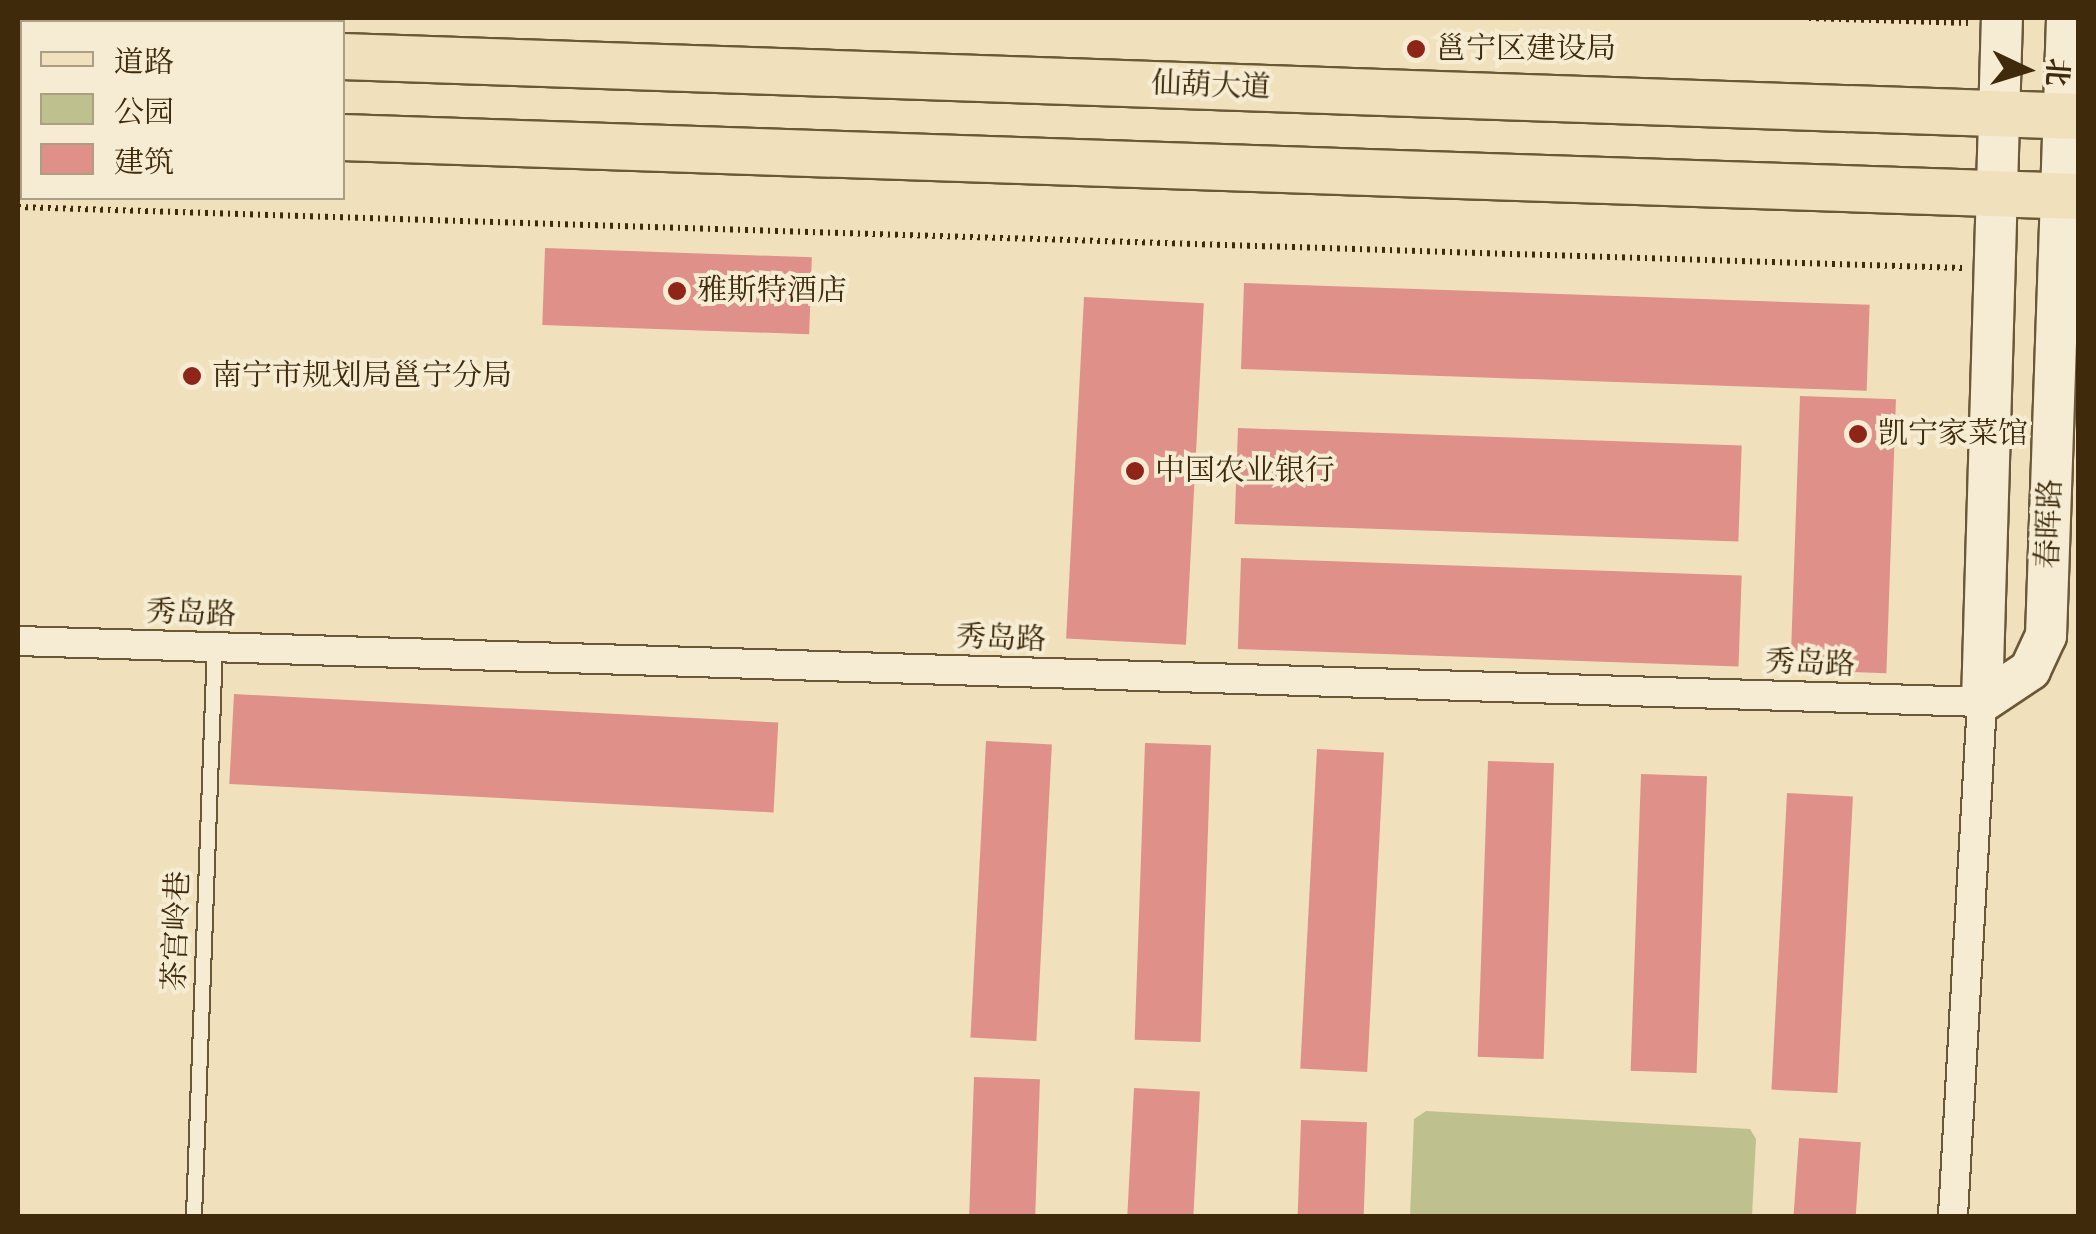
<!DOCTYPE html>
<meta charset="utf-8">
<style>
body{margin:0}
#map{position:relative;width:2096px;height:1234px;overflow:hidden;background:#f0e1bc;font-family:"Libre Bodoni","Noto Serif SC",serif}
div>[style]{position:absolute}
.green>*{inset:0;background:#bec18d}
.building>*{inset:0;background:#df9089;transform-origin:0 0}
.path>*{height:6px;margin-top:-3px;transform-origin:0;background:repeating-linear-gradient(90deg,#3f2a0b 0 2.5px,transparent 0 7.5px)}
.roads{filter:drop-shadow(2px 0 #6b5837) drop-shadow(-2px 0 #6b5837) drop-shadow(0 2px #6b5837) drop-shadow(0 -2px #6b5837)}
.lane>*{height:14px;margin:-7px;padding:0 7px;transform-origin:7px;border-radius:7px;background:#f5ecd3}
.street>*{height:28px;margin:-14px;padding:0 14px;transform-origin:14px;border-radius:14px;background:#f5ecd3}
.secondary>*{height:40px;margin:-20px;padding:0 20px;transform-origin:20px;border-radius:20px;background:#f5ecd3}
.primary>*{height:45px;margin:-22.5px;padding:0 22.5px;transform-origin:22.5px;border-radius:22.5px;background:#f0e1bc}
.dots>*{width:28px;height:28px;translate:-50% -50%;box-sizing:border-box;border:5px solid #f5ecd3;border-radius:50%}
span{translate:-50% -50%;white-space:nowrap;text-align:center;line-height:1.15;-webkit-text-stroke:8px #f5ecd3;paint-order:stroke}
.poi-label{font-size:30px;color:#3f2a0b}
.left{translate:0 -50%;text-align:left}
.street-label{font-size:30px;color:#3f2a0b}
.frame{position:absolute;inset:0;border:20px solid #3f2a0b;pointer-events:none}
.legend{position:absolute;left:20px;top:20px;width:325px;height:180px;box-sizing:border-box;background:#f5ecd3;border:2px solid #ac9e83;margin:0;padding:12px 18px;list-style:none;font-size:30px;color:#3f2a0b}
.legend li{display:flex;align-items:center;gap:20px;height:50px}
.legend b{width:50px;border:2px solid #ac9e83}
.north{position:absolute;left:1976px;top:20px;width:100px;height:100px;-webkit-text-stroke:8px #f5ecd3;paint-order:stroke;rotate:94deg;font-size:28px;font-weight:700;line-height:40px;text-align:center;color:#3f2a0b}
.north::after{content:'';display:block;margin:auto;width:35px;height:45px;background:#3f2a0b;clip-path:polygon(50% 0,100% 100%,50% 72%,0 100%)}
</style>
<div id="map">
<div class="green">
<i style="clip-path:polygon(1426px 1111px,1750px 1129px,1756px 1139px,1752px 1216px,1410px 1216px,1414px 1119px)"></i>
</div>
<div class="building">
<i style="left:545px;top:248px;width:267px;height:77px;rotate:2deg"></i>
<i style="left:1244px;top:283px;width:626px;height:86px;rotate:2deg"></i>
<i style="left:1084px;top:297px;width:120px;height:342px;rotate:3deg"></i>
<i style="left:1800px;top:396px;width:96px;height:274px;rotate:2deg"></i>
<i style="left:1238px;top:428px;width:504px;height:96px;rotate:2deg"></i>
<i style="left:1241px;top:558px;width:501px;height:91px;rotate:2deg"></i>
<i style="left:234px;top:694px;width:545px;height:90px;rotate:3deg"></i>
<i style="left:986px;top:741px;width:66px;height:297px;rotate:3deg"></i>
<i style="left:1145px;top:743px;width:66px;height:297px;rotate:2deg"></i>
<i style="left:1317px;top:749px;width:67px;height:320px;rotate:3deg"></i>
<i style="left:1488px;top:761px;width:66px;height:296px;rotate:2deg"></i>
<i style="left:1641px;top:774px;width:66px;height:297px;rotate:2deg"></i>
<i style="left:1787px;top:793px;width:66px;height:297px;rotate:3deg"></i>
<i style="left:974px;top:1077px;width:66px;height:139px;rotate:2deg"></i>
<i style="left:1134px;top:1088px;width:66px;height:128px;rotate:3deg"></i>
<i style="left:1301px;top:1120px;width:66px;height:96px;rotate:2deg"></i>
<i style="left:1799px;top:1138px;width:62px;height:78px;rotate:4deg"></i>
</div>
<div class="path">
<i style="left:1809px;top:18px;width:159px;rotate:1.8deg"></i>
<i style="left:18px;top:207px;width:1945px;rotate:1.8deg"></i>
</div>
<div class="roads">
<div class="lane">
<i style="left:194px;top:1216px;width:569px;rotate:-87.89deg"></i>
</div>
<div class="street">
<i style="left:18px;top:641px;width:1965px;rotate:1.78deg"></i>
<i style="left:1982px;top:702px;width:515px;rotate:93.23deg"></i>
</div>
<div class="secondary">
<i style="left:1982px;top:702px;width:58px;rotate:-33.7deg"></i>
<i style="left:2030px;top:670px;width:38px;rotate:-65deg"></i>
<i style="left:2046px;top:636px;width:618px;rotate:-88.05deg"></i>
<i style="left:1982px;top:702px;width:684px;rotate:-88.33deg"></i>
</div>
<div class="primary">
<i style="left:18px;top:44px;width:4px;rotate:14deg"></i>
<i style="left:342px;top:56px;width:1737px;rotate:1.98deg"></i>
<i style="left:18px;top:126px;width:4px"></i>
<i style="left:342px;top:137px;width:1737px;rotate:1.95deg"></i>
</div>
</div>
<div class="dots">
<i style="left:1416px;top:49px;background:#8f2418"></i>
<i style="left:677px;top:291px;background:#8f2418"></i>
<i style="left:192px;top:376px;background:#8f2418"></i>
<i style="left:1858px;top:434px;background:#8f2418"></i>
<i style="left:1135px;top:471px;background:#8f2418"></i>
</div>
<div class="poi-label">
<span class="left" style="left:1436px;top:49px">邕宁区建设局</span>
<span class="left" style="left:697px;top:291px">雅斯特酒店</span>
<span class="left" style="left:212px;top:376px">南宁市规划局邕宁分局</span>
<span class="left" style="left:1878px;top:434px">凯宁家菜馆</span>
<span class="left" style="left:1155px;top:471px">中国农业银行</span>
</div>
<div class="street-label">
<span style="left:1211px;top:86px;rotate:2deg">仙葫大道</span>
<span style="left:2050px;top:524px;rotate:-88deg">春晖路</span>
<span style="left:191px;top:614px;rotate:2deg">秀岛路</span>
<span style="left:1001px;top:639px;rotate:2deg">秀岛路</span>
<span style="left:1810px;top:664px;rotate:2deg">秀岛路</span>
<span style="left:177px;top:931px;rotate:-88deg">茶宫岭巷</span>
</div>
<div class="frame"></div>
<ul class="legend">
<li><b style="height:12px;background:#f0e1bc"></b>道路</li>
<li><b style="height:28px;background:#bec18d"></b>公园</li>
<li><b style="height:28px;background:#df9089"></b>建筑</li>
</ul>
<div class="north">北</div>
</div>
